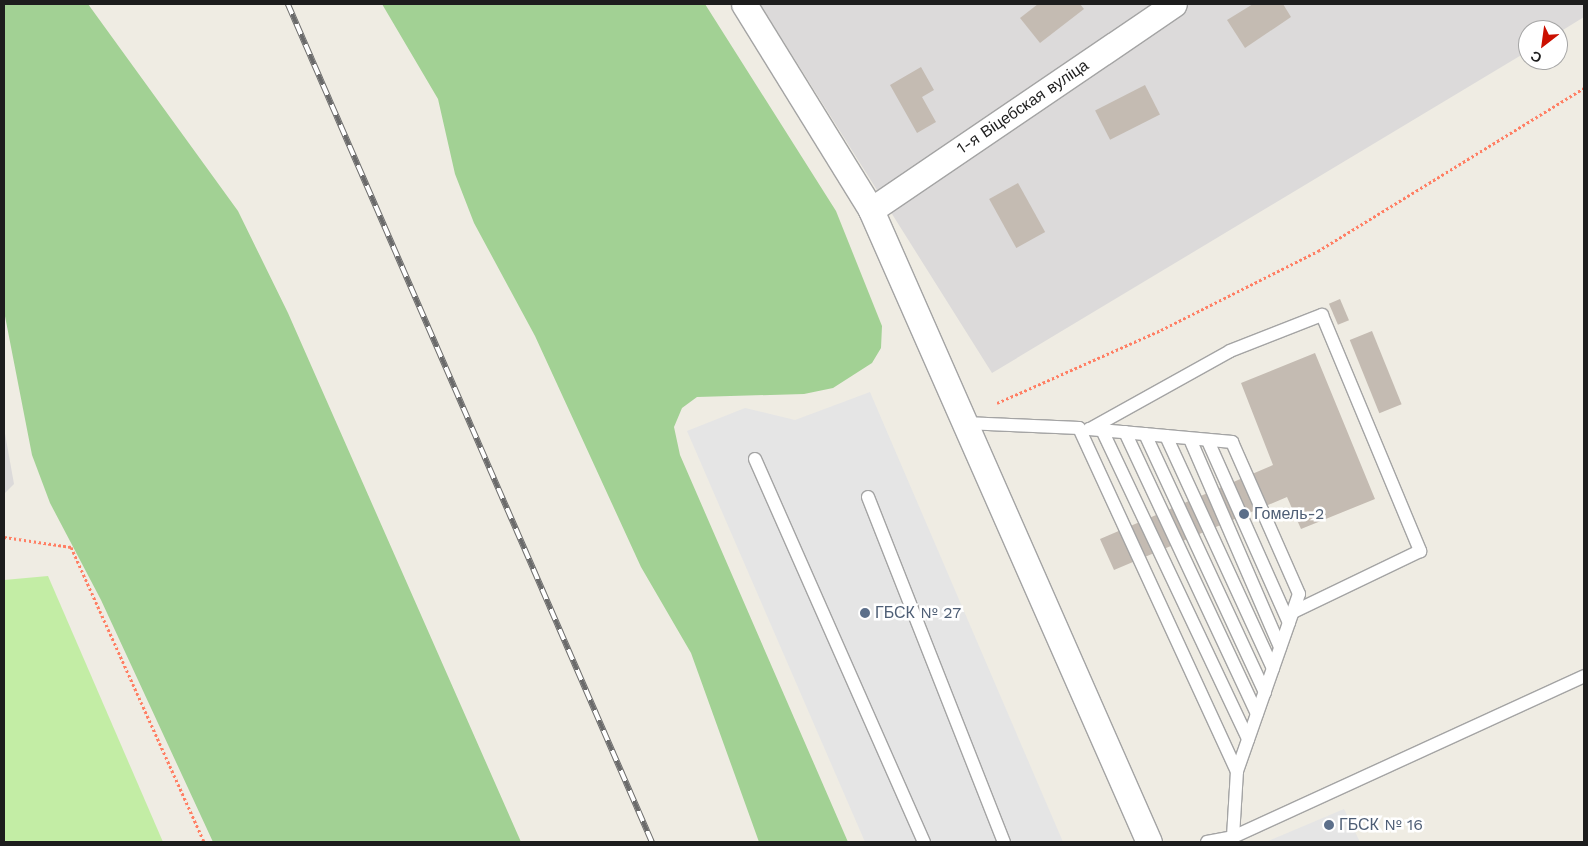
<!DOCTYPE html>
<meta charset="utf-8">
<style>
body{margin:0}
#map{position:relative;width:1588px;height:846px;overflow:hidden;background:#efece3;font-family:"Work Sans",sans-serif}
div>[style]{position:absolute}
.residential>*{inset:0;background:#dcdada}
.grass>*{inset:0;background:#c3eda5}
.forest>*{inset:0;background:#a2d194}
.parking>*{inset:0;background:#e5e5e5}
.building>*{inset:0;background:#c4bbb2;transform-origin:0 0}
.path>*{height:3px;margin-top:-1.5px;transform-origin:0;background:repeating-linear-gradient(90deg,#ff7f64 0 2.5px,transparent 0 5px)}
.roads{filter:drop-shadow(1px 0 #a4a4a4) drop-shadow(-1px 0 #a4a4a4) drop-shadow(0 1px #a4a4a4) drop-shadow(0 -1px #a4a4a4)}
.service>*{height:12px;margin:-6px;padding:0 6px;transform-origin:6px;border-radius:6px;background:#fff}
.minor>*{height:25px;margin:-12.5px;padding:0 12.5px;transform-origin:12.5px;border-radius:12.5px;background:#fff}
.rail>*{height:5.5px;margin-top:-2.75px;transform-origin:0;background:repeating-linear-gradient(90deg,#fff 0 11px,#6b6b6b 0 22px);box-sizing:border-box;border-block:1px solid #6b6b6b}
.dots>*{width:14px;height:14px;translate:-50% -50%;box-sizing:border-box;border:2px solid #fff;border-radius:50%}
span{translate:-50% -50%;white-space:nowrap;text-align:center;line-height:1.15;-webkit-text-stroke:5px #fff;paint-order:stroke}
.street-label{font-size:16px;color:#1d1d1d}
.service-label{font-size:16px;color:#4e5e75}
.left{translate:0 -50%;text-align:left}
.frame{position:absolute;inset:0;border:5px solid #1d1d1d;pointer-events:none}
.north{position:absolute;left:1518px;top:20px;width:50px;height:50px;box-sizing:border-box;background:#fff;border:1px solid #a5a5a5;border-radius:50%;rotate:210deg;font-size:14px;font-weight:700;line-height:20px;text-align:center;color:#1d1d1d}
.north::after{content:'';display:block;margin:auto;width:18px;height:22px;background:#cb0f00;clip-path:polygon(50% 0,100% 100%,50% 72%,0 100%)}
</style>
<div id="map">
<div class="residential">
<i style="clip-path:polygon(760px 4px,1584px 4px,1584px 17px,1558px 33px,1528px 30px,1528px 51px,992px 373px)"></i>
<i style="clip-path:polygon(4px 428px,14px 484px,4px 494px)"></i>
</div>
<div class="grass">
<i style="clip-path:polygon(48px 576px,163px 842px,4px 842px,4px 580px)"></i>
</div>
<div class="forest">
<i style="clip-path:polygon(4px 4px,88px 4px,238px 211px,288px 313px,521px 842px,213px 842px,101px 600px,50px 503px,32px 455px,4px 311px)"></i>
<i style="clip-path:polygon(382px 4px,705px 4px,836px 211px,882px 326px,881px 348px,872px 363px,833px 388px,804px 394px,697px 397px,682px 408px,674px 427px,680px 455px,848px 842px,759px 842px,691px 653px,641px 567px,535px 336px,474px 223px,455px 174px,438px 99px)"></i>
</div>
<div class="parking">
<i style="clip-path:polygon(870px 392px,1063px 842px,865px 842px,687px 431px,745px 408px,795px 420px)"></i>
<i style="clip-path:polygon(1344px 809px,1360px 842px,1266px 842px)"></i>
</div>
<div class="building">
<i style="clip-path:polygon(1038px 4px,1080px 4px,1084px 9px,1040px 43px,1020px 18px)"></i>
<i style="clip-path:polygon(1253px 4px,1283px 4px,1291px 17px,1245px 48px,1227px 20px)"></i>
<i style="clip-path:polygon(921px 67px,934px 90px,922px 97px,936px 122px,917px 133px,890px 85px)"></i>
<i style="left:1145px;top:85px;width:33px;height:56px;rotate:63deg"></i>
<i style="left:1018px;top:183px;width:56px;height:33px;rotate:61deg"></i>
<i style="left:1340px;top:299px;width:23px;height:12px;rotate:67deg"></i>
<i style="left:1372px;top:331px;width:79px;height:24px;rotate:68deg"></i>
<i style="clip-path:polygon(1315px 353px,1375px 499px,1301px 529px,1287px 497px,1114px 570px,1100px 539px,1273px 465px,1241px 383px)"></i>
</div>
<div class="path">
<i style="left:997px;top:403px;width:180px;rotate:-24deg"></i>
<i style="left:1161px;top:330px;width:176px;rotate:-26.7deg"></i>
<i style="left:1318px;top:251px;width:312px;rotate:-31.5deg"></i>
<i style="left:4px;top:537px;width:68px;rotate:8.5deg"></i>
<i style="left:71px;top:547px;width:324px;rotate:65.7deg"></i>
</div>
<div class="roads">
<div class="service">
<i style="left:965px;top:423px;width:114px;rotate:2.5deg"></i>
<i style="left:1079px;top:428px;width:378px;rotate:65.3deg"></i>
<i style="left:1237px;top:771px;width:66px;rotate:93.5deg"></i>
<i style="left:1089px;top:429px;width:144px;rotate:5.2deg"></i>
<i style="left:1232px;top:442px;width:166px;rotate:66.2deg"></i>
<i style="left:1299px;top:594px;width:188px;rotate:109.3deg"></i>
<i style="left:1090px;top:429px;width:160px;rotate:-29.1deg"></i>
<i style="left:1230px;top:351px;width:99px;rotate:-21.4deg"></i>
<i style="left:1322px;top:315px;width:256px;rotate:67.4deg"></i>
<i style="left:1420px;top:551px;width:141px;rotate:154.3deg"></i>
<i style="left:1102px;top:430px;width:342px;rotate:64.7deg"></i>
<i style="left:1125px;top:432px;width:311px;rotate:64.9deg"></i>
<i style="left:1145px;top:434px;width:285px;rotate:65.1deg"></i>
<i style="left:1166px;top:436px;width:256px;rotate:65.3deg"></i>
<i style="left:1190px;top:439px;width:227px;rotate:66.6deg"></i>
<i style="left:1208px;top:441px;width:199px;rotate:66deg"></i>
<i style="left:755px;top:459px;width:419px;rotate:66.2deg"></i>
<i style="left:868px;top:497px;width:371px;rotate:68.5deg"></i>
<i style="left:1207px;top:842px;width:26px;rotate:-11deg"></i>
<i style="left:1233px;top:837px;width:386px;rotate:-24.6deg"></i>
</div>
<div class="minor">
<i style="left:744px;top:4px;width:242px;rotate:58.3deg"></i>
<i style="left:871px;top:210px;width:690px;rotate:66.26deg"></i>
<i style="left:871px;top:210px;width:366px;rotate:-34.2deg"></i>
</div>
</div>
<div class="rail">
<i style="left:288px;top:4px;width:914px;rotate:66.52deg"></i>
</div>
<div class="dots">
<i style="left:1244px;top:514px;background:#5c6f8a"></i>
<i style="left:865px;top:613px;background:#5c6f8a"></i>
<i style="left:1329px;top:825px;background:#5c6f8a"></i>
</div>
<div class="street-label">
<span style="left:1023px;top:107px;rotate:-34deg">1-я Віцебская вуліца</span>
</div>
<div class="service-label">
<span class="left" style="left:1254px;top:514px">Гомель-2</span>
<span class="left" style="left:875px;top:613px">ГБСК № 27</span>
<span class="left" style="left:1339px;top:825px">ГБСК № 16</span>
</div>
<div class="frame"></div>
<div class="north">С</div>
</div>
